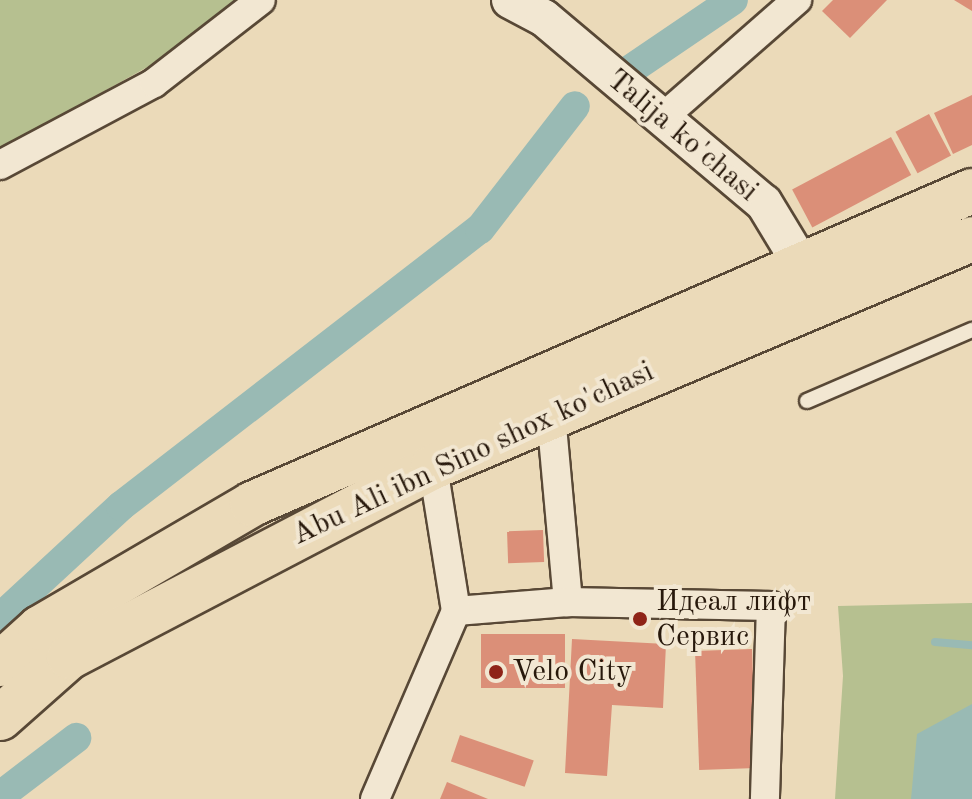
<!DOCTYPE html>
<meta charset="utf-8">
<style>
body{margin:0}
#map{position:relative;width:972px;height:799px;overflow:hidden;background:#ebdab9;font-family:"Old Standard TT",serif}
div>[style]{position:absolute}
.green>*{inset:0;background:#b6c090}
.water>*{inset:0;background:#99bab4}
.stream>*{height:8px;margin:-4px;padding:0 4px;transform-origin:4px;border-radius:4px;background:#99bab4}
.canal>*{height:30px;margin:-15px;padding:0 15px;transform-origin:15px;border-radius:15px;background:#99bab4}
.building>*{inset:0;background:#db8f78;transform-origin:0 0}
.roads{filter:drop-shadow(2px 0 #584836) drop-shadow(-2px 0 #584836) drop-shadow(0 2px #584836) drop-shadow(0 -2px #584836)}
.service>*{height:14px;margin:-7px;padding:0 7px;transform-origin:7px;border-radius:7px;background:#f2e7d2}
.minor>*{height:28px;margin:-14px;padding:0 14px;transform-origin:14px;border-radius:14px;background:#f2e7d2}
.tertiary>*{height:36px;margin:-18px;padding:0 18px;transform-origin:18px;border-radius:18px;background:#f2e7d2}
.primary>*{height:44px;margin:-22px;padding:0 22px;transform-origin:22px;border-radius:22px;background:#ebdab9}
.dots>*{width:22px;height:22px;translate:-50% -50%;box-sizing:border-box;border:4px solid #f2e7d2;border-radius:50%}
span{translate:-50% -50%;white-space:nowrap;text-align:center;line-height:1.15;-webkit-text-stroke:8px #f2e7d2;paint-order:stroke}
.street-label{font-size:30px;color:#27180b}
.poi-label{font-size:30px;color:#27180b}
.left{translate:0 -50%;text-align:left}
</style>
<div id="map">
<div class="green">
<i style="clip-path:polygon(0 0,244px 0,151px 65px,0 149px)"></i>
<i style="clip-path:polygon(972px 603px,972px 799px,835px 799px,843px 676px,838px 606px)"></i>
</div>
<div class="water">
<i style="clip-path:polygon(972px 704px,972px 799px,911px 799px,917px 734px)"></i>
</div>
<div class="stream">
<i style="left:935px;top:642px;width:37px;rotate:5deg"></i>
</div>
<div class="canal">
<i style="left:627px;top:72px;width:128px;rotate:-34.2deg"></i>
<i style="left:0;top:618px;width:165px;rotate:-42.8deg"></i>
<i style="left:121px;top:506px;width:453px;rotate:-37.7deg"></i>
<i style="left:480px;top:229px;width:155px;rotate:-52.3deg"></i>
<i style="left:0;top:796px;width:96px;rotate:-37.3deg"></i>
</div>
<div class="building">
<i style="clip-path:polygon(833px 0,887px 0,850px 38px,822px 11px)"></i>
<i style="clip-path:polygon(954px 0,972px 0,972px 11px)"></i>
<i style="clip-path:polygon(972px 95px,972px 145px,953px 154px,934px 113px)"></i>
<i style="left:929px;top:114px;width:47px;height:38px;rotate:62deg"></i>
<i style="left:891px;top:137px;width:43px;height:112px;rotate:62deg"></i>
<i style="left:543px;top:530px;width:32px;height:36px;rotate:88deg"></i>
<i style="left:565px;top:634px;width:54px;height:84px;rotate:90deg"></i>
<i style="clip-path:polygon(572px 639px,666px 644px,663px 708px,612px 705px,607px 776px,565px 773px)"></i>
<i style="left:752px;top:649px;width:119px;height:57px;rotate:88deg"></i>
<i style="left:460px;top:735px;width:78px;height:28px;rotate:19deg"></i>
<i style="clip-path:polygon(447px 782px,488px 799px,440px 799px)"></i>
</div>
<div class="roads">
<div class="service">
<i style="left:807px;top:401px;width:180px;rotate:-23.3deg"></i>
</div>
<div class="minor">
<i style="left:661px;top:119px;width:181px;rotate:-41.2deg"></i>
<i style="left:0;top:165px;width:174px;rotate:-28deg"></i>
<i style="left:154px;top:83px;width:135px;rotate:-37.8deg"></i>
<i style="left:551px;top:415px;width:188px;rotate:84.8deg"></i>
<i style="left:456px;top:611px;width:112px;rotate:-4.6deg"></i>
<i style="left:568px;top:602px;width:203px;rotate:1.1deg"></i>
<i style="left:771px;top:606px;width:193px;rotate:91.8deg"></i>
<i style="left:375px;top:799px;width:205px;rotate:-66.7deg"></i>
<i style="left:456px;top:611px;width:146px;rotate:-99.1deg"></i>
</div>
<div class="tertiary">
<i style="left:510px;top:0;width:38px;rotate:28deg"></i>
<i style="left:544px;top:18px;width:287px;rotate:40.1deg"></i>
<i style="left:764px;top:203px;width:100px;rotate:58.8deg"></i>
</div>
<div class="primary">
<i style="left:0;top:664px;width:54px;rotate:-42deg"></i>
<i style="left:40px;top:628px;width:246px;rotate:-30.3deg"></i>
<i style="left:252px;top:504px;width:785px;rotate:-23.5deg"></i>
<i style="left:0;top:718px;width:92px;rotate:-41.5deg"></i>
<i style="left:69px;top:657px;width:411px;rotate:-27.6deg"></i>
<i style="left:433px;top:467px;width:585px;rotate:-22.93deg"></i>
</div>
</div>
<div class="dots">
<i style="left:640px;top:619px;background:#8f2418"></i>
<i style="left:496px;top:672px;background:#8f2418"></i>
</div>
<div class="street-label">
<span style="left:682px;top:136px;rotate:40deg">Talija ko'chasi</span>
<span style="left:473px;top:454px;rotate:-25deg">Abu Ali ibn Sino shox ko'chasi</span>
</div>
<div class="poi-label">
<span class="left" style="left:656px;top:619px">Идеал лифт<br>Сервис</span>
<span class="left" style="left:512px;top:672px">Velo City</span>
</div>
</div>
